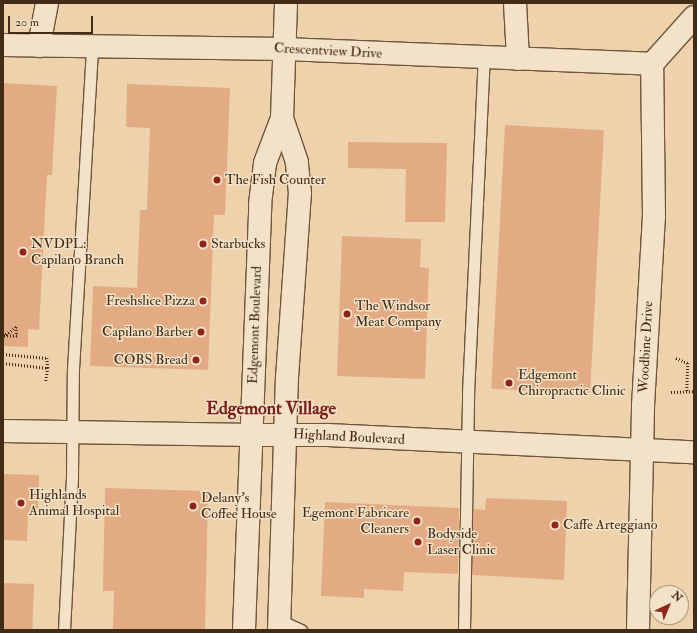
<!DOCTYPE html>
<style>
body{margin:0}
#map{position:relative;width:697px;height:633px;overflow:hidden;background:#edd2ab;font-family:"IM FELL Double Pica",serif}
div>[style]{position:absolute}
.building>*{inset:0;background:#e3ab83;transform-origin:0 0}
.path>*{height:2.5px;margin-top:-1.25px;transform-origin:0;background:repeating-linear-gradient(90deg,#422c16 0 1px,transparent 0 3px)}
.roads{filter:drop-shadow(1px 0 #6d563b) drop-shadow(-1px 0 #6d563b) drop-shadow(0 1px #6d563b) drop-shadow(0 -1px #6d563b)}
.service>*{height:11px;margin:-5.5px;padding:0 5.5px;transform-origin:5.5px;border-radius:5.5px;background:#f3e2c8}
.minor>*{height:22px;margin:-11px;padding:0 11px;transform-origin:11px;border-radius:11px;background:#f3e2c8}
.tertiary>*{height:22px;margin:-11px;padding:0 11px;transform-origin:11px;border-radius:11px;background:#f3e2c8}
.secondary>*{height:22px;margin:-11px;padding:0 11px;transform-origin:11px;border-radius:11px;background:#f3e2c8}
.dots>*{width:11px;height:11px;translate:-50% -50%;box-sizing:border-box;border:2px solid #f3e2c8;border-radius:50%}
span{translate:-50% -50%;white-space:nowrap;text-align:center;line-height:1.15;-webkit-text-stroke:3px #f3e2c8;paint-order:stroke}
.street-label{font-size:14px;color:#422c16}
.poi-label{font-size:14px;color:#422c16}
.left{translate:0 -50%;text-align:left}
.right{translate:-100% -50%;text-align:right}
.district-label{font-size:18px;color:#7a1f14;font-weight:700}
.frame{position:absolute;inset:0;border:4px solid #422c16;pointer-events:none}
.north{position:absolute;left:649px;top:585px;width:40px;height:40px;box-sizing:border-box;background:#f3e2c8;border:1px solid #ac9981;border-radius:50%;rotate:44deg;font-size:11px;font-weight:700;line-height:16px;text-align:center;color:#422c16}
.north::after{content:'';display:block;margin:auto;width:14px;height:18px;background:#8f2418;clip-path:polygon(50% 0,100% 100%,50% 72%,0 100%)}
.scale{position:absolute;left:8px;top:16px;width:85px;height:18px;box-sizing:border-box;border:2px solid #422c16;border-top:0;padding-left:5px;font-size:12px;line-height:14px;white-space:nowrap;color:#422c16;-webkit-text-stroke:3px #f3e2c8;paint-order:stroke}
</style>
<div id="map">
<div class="building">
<i style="clip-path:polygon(3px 83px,57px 86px,52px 175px,47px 175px,39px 330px,28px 329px,28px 347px,3px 346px)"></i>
<i style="clip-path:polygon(127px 84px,230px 88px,225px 215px,214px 215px,208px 370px,90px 366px,93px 286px,137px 288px,140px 210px,147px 210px,150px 128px,126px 127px)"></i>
<i style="left:505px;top:125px;width:99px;height:264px;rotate:3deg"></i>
<i style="clip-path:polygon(348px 142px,447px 143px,445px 222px,405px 222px,406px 169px,348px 168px)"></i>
<i style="clip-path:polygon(342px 236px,421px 239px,420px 267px,429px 268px,425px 379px,337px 376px)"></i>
<i style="clip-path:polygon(3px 474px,39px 475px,38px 512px,28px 512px,27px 541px,3px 540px)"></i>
<i style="clip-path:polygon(105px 488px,208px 491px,205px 630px,113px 630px,114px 591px,103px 591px)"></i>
<i style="clip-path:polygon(486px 498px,567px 501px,564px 580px,472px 575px,473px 509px,485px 510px)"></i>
<i style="clip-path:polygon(325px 502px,459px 508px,458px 574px,404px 572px,403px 591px,364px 589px,364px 598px,321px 596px)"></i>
<i style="left:3px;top:583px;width:31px;height:47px;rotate:2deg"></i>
</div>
<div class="path">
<i style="left:3px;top:336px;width:16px;rotate:-35deg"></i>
<i style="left:16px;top:327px;width:9px;rotate:84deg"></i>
<i style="left:17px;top:336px;width:14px;rotate:180deg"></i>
<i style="left:3px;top:354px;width:44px;rotate:5.2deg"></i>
<i style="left:47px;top:358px;width:10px;rotate:84deg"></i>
<i style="left:676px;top:358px;width:13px;rotate:23deg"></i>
<i style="left:688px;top:363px;width:28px;rotate:92deg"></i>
<i style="left:3px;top:363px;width:45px;rotate:6.3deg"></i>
<i style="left:48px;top:368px;width:13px;rotate:99deg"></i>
<i style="left:671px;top:392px;width:23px;rotate:-2deg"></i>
</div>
<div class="roads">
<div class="service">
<i style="left:281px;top:621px;width:22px;rotate:24deg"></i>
<i style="left:64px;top:630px;width:155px;rotate:-87deg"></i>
<i style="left:72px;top:475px;width:106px;rotate:-89.5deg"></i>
<i style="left:73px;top:369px;width:323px;rotate:-86.6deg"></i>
<i style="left:464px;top:630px;width:237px;rotate:-89deg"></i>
<i style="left:468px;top:393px;width:335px;rotate:-87.3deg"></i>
</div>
<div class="minor">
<i style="left:515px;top:3px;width:56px;rotate:86.9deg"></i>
<i style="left:3px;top:45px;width:281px;rotate:0.8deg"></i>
<i style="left:284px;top:49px;width:368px;rotate:2.3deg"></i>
<i style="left:39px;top:46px;width:44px;rotate:-79.5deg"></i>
<i style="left:652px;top:64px;width:63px;rotate:-48.2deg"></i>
<i style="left:3px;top:431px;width:249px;rotate:0.9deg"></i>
<i style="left:638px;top:630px;width:224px;rotate:-88.7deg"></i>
<i style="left:643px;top:406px;width:189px;rotate:-86.7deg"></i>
<i style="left:654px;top:217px;width:153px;rotate:-90.7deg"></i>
</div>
<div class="tertiary">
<i style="left:252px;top:435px;width:76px"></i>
<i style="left:328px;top:435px;width:366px;rotate:2.7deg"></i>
</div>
<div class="secondary">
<i style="left:244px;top:630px;width:426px;rotate:-87.8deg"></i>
<i style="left:260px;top:204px;width:41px;rotate:-83deg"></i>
<i style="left:265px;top:163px;width:48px;rotate:-69.3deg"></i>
<i style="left:282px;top:118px;width:115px;rotate:-88deg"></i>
<i style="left:279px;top:630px;width:252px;rotate:-88.2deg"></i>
<i style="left:287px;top:378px;width:185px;rotate:-86deg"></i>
<i style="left:300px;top:193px;width:31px;rotate:-96deg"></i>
<i style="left:297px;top:162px;width:46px;rotate:-108.8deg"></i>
</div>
</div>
<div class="dots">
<i style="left:217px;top:180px;background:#8f2418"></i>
<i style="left:203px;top:244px;background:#8f2418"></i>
<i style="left:23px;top:252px;background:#8f2418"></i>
<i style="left:203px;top:301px;background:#8f2418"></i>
<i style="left:347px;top:314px;background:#8f2418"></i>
<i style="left:201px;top:332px;background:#8f2418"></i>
<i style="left:196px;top:360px;background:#8f2418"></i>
<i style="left:509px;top:383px;background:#8f2418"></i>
<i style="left:21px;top:503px;background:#8f2418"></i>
<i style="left:193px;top:506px;background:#8f2418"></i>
<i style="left:417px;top:521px;background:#8f2418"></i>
<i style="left:555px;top:525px;background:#8f2418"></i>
<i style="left:418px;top:542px;background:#8f2418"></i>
</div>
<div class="street-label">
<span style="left:328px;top:51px;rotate:3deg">Crescentview Drive</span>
<span style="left:255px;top:325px;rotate:-88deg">Edgemont Boulevard</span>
<span style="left:646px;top:347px;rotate:-87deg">Woodbine Drive</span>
<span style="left:349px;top:437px;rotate:3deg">Highland Boulevard</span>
</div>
<div class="poi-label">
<span class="left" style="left:225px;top:180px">The Fish Counter</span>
<span class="left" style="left:31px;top:252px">NVDPL:<br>Capilano Branch</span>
<span class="left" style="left:211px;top:244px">Starbucks</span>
<span class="right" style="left:195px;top:301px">Freshslice Pizza</span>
<span class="left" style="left:355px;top:314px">The Windsor<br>Meat Company</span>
<span class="right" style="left:193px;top:332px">Capilano Barber</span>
<span class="right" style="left:188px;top:360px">COBS Bread</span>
<span class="left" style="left:518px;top:383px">Edgemont<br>Chiropractic Clinic</span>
<span class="left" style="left:29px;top:503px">Highlands<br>Animal Hospital</span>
<span class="left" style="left:201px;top:506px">Delany's<br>Coffee House</span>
<span class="right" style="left:409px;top:521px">Egemont Fabricare<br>Cleaners</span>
<span class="left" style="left:563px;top:525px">Caffe Arteggiano</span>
<span class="left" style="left:427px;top:542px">Bodyside<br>Laser Clinic</span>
</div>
<div class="district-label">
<span style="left:271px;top:409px">Edgemont Village</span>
</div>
<div class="frame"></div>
<div class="north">N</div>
<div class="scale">20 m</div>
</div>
